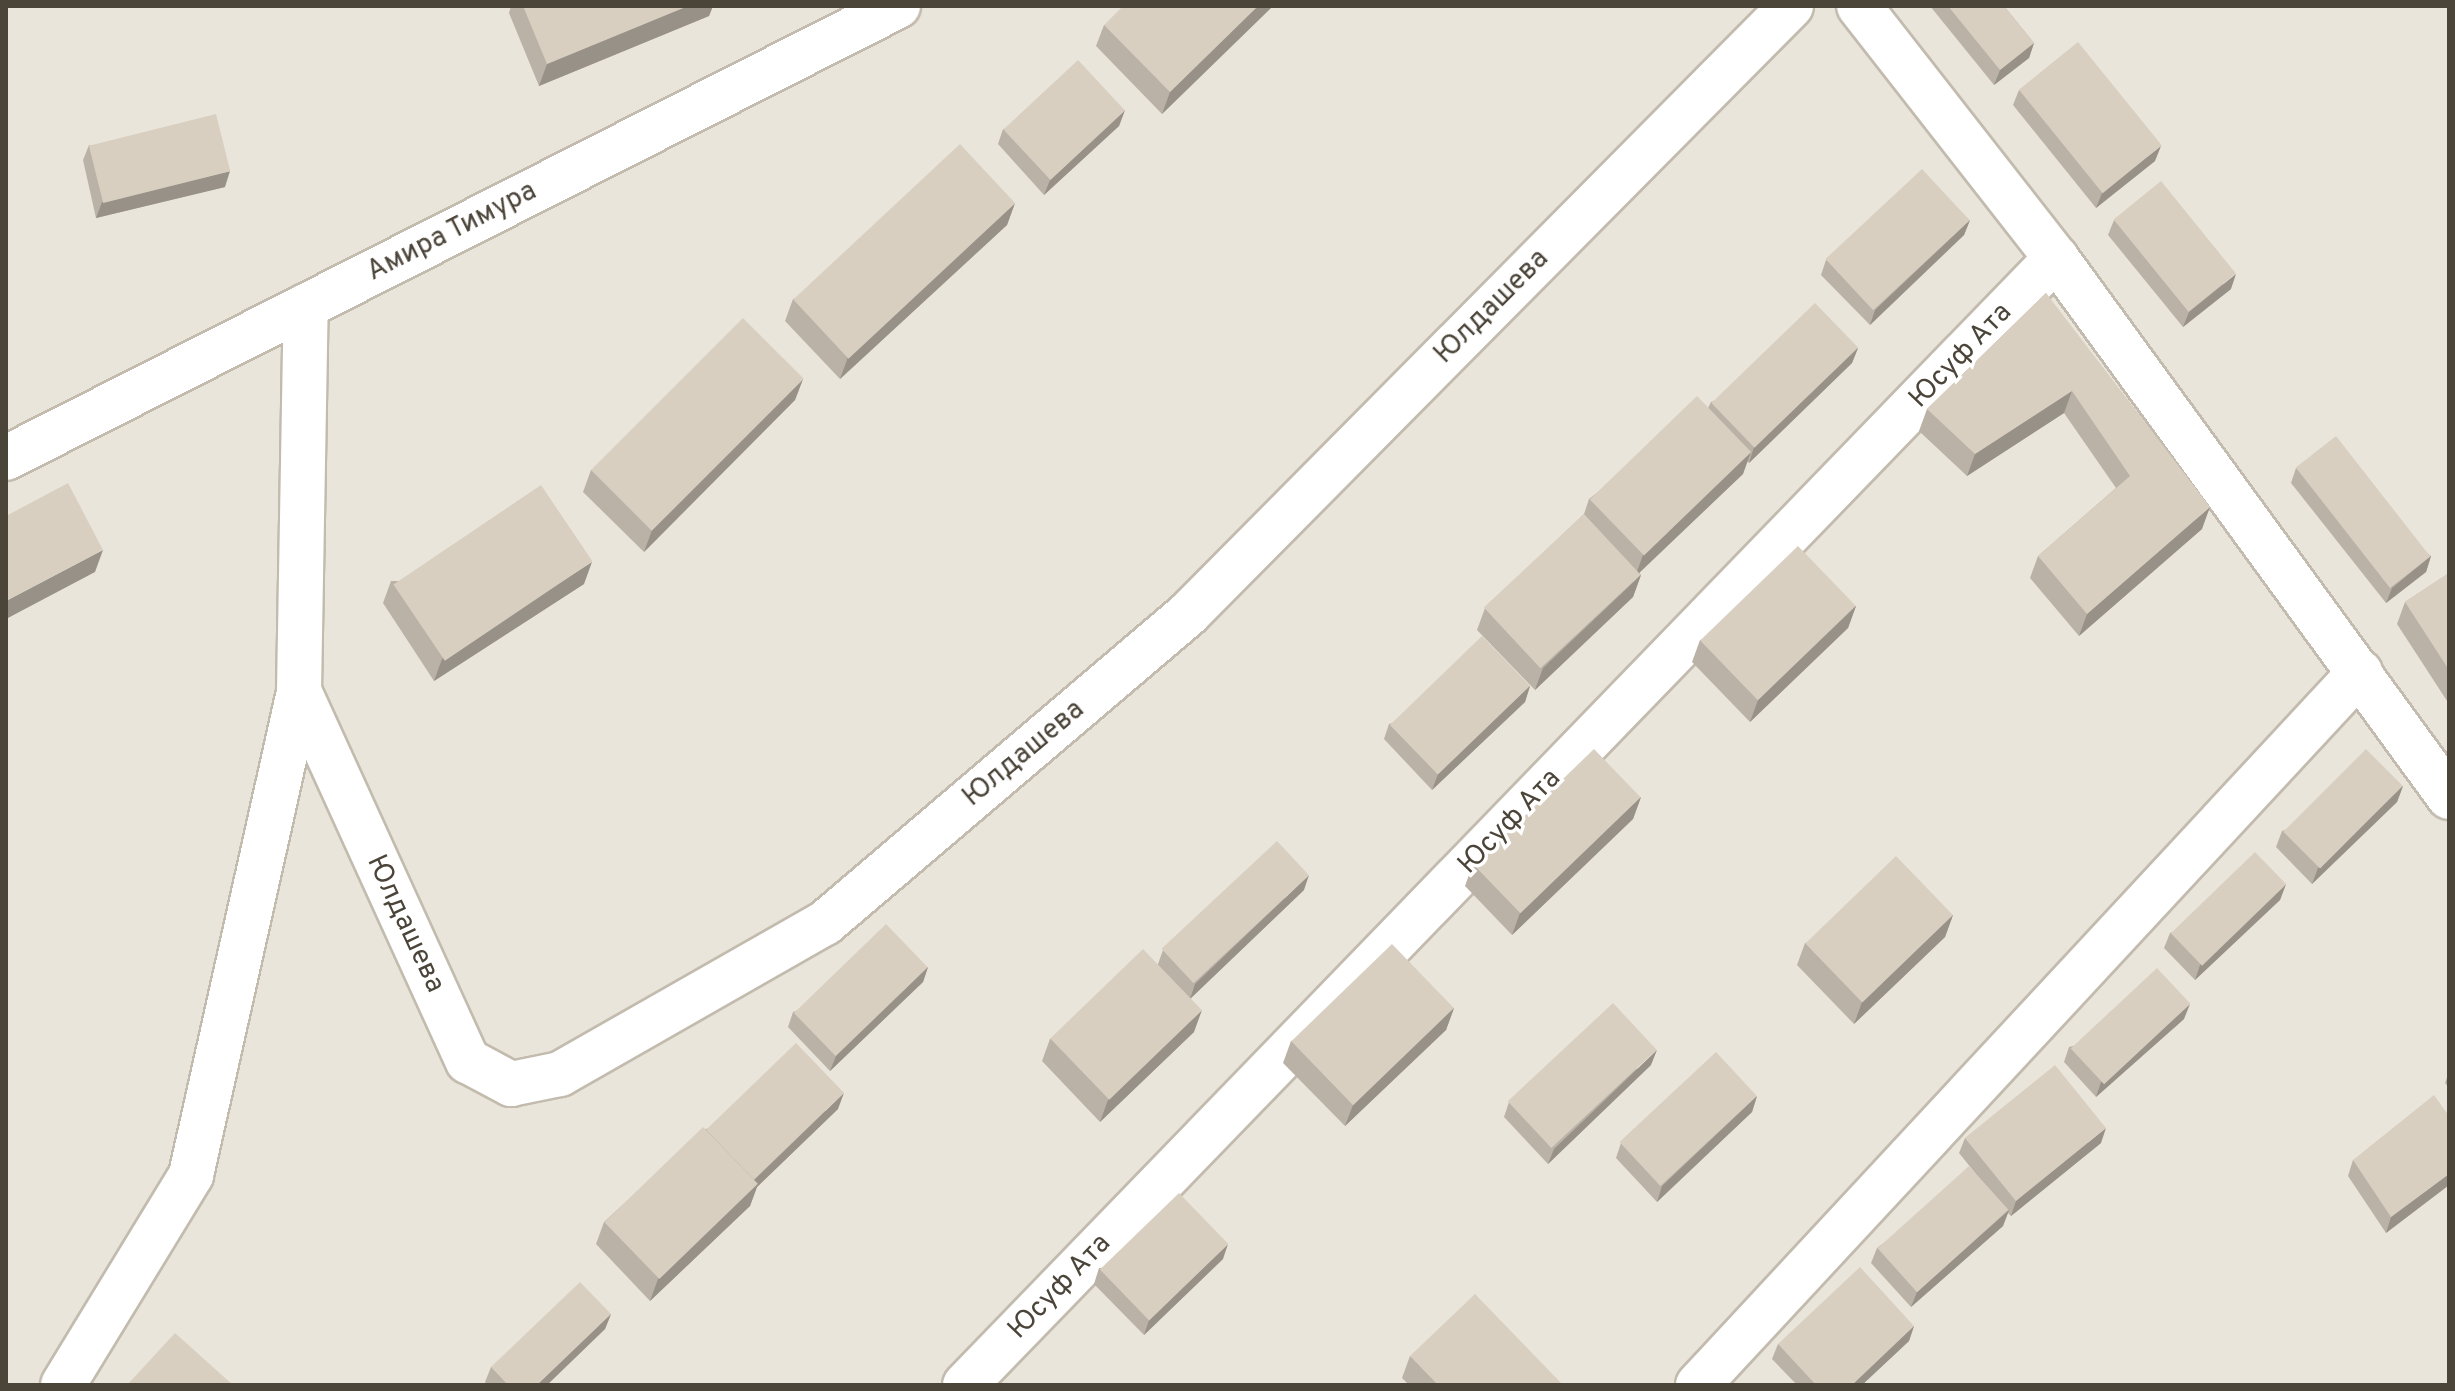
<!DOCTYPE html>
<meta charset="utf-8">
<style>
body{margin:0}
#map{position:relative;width:2455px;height:1391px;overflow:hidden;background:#f6f3ec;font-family:Overpass,sans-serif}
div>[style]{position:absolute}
.residential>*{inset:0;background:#eae5da;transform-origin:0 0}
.roads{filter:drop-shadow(2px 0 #c2bbae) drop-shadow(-2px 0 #c2bbae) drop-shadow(0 2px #c2bbae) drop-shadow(0 -2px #c2bbae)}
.street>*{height:44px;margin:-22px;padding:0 22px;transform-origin:22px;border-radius:22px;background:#fff}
.wall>*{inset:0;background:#bab2a6}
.shaded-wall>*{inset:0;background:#979187}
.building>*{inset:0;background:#d8cfc1;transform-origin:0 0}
span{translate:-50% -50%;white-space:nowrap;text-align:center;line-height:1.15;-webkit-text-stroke:7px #fff;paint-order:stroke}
.street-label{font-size:28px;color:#4b4439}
.frame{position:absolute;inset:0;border:8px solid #4b4439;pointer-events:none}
</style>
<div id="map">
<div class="residential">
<i style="left:6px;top:6px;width:2443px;height:1379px"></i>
</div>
<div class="roads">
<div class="street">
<i style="left:1859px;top:6px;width:320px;rotate:52deg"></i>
<i style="left:2056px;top:258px;width:667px;rotate:53.9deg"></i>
<i style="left:6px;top:458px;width:1000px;rotate:-26.87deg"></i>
<i style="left:299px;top:691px;width:407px;rotate:65.5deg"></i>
<i style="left:468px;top:1061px;width:49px;rotate:28.1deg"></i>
<i style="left:511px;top:1084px;width:50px;rotate:-11.5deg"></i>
<i style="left:560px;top:1074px;width:305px;rotate:-29.7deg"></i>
<i style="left:825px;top:923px;width:478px;rotate:-40.4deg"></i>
<i style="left:1189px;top:613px;width:855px;rotate:-45.24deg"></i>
<i style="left:63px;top:1385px;width:246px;rotate:-58.6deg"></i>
<i style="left:191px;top:1175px;width:496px;rotate:-77.4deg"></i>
<i style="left:299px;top:691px;width:385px;rotate:-89deg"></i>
<i style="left:965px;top:1385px;width:1569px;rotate:-45.93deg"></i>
<i style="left:1698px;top:1385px;width:973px;rotate:-47.12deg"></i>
</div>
</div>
<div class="wall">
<i style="clip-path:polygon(511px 6px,713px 6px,709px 16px,539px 86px,509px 13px)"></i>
<i style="clip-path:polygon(1273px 6px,1162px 114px,1096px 46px,1104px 25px)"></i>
<i style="clip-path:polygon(1930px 6px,2004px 6px,2034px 43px,2029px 58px,1994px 85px)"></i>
<i style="clip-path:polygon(2019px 90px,2155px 161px,2096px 208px,2013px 105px)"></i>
<i style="clip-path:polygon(1125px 110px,1119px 126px,1044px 195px,998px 144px,1003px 129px)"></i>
<i style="clip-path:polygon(89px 145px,225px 187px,96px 218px,83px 160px)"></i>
<i style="clip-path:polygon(1015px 203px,1007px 225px,840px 379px,785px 321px,793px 299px)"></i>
<i style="clip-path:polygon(1970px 220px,1964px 235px,1870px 325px,1821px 275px,1826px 260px)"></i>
<i style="clip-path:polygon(2114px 220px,2231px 289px,2183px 327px,2108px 235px)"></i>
<i style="clip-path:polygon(2046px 293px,2202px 529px,2079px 636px,2030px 578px,2038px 556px,2116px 488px,2064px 413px,1967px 476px,1919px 431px,1927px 409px)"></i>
<i style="clip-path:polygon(1858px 348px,1852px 363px,1749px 463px,1747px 461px,1743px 474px,1639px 572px,1641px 575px,1633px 597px,1535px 690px,1477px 630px,1485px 608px,1584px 514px,1589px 499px,1708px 408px,1711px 402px)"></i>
<i style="clip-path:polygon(803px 379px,795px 400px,644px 552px,583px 492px,591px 470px)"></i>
<i style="clip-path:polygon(2296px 468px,2431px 556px,2426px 572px,2386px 603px,2291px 483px)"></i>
<i style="clip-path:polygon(2449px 573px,2449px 704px,2397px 624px,2405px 602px)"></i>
<i style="clip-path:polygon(391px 581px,584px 584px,434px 681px,383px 603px)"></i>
<i style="clip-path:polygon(1856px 606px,1848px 628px,1750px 722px,1692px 662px,1700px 640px)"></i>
<i style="clip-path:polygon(1530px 686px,1525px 702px,1432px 790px,1384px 739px,1389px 724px)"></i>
<i style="clip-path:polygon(2403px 786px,2397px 802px,2312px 884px,2276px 847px,2282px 831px)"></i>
<i style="clip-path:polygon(1641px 797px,1633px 819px,1512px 935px,1465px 886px,1473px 864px)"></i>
<i style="clip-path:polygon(2286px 884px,2280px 900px,2195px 980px,2164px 948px,2170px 933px)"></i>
<i style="clip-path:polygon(1304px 890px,1191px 998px,1194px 1032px,1100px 1122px,1042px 1061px,1050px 1039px,1158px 964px,1163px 950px)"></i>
<i style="clip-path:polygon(1953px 915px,1945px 937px,1854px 1024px,1797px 965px,1805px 943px)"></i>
<i style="clip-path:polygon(928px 967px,923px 982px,830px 1071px,788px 1027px,793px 1012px)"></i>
<i style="clip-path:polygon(1454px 1008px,1446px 1030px,1345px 1126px,1283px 1063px,1291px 1041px)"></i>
<i style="clip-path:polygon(2184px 1019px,2096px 1097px,2064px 1062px,2069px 1047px)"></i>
<i style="clip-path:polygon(1651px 1065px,1548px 1164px,1504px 1117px,1509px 1102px)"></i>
<i style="clip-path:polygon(2449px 1072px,2449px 1088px,2445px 1083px)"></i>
<i style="clip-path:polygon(1757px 1096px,1752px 1112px,1657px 1202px,1616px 1158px,1621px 1143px)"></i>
<i style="clip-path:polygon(838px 1109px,757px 1187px,750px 1206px,650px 1301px,596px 1244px,604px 1222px,705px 1129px)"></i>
<i style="clip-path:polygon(2449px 1116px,2449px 1185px,2386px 1233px,2348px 1176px,2353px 1160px)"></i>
<i style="clip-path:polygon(1965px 1138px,2101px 1143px,2011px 1216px,2008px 1213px,2003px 1226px,1911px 1307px,1871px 1263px,1877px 1248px,1976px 1174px,1959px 1153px)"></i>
<i style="clip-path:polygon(1223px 1259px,1144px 1335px,1094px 1284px,1099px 1268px)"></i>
<i style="clip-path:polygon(611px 1314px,605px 1329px,547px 1385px,488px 1385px,485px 1382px,491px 1367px)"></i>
<i style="clip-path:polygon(1914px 1326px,1909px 1341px,1862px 1385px,1797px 1385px,1772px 1359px,1778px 1344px)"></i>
<i style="clip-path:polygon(1410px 1356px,1563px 1385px,1409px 1385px,1402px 1378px)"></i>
</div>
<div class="shaded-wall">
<i style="clip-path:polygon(688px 6px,713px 6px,709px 16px,539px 86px,547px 64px)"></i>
<i style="clip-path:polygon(1258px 6px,1273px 6px,1162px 114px,1170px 92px)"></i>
<i style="clip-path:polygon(2034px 43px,2029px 58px,1994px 85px,2000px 70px)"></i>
<i style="clip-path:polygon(1125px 110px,1119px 126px,1044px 195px,1050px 180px)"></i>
<i style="clip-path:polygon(2161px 146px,2155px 161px,2096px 208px,2102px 193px)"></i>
<i style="clip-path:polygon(230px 171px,225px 187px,96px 218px,102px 202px)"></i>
<i style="clip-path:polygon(1015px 203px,1007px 225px,840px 379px,848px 357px)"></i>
<i style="clip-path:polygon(1970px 220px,1964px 235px,1870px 325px,1875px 310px)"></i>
<i style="clip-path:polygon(2236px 274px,2231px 289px,2183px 327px,2189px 312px)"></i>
<i style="clip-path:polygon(1858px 348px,1852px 363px,1749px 463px,1754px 447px)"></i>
<i style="clip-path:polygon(803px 379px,795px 400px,644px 552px,652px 530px)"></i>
<i style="clip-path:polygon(2072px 391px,2064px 413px,1967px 476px,1975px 454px)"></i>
<i style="clip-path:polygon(1751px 452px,1743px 474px,1635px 577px,1643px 555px)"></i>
<i style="clip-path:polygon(2210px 507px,2202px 529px,2079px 636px,2087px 614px)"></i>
<i style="clip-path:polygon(103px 550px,95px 572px,6px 619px,6px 601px)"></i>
<i style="clip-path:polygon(2431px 556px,2426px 572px,2386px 603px,2392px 588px)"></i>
<i style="clip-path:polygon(592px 562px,584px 584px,434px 681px,442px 659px)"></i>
<i style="clip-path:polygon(1641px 575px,1633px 597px,1535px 690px,1543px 668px)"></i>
<i style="clip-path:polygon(1856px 606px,1848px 628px,1750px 722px,1758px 700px)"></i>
<i style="clip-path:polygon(1530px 686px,1525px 702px,1432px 790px,1438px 774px)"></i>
<i style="clip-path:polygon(2403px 786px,2397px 802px,2312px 884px,2318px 868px)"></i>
<i style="clip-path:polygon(1641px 797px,1633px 819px,1512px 935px,1520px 913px)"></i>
<i style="clip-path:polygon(1309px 875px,1304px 890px,1190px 999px,1195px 984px)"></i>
<i style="clip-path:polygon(2286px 884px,2280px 900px,2195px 980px,2200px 965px)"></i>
<i style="clip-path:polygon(1953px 915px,1945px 937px,1854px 1024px,1862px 1002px)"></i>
<i style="clip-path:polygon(928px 967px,923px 982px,830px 1071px,836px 1056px)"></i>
<i style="clip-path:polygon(2190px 1004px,2184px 1019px,2096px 1097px,2101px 1082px)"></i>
<i style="clip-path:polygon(1454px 1008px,1446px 1030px,1345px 1126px,1353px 1105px)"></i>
<i style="clip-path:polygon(1202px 1010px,1194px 1032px,1100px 1122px,1108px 1100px)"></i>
<i style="clip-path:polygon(1657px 1050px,1651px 1065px,1548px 1164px,1554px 1149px)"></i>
<i style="clip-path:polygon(844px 1093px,838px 1109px,757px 1187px,750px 1206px,650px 1301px,658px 1279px,750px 1184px)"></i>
<i style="clip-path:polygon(1757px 1096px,1752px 1112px,1657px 1202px,1662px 1186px)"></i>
<i style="clip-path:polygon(2106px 1128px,2101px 1143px,2011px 1216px,2016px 1201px)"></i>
<i style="clip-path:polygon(2449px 1174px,2449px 1185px,2386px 1233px,2391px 1217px)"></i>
<i style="clip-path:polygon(2009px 1210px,2003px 1226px,1911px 1307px,1917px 1292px)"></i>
<i style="clip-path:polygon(1228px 1244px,1223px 1259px,1144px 1335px,1149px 1320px)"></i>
<i style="clip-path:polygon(611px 1314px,605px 1329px,547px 1385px,537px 1385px)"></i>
<i style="clip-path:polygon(1914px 1326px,1909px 1341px,1862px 1385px,1852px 1385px)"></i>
</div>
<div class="building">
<i style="clip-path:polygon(523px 6px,688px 6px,547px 64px)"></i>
<i style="clip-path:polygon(1123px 6px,1258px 6px,1170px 92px,1104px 25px)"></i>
<i style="clip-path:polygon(1948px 6px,2004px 6px,2034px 43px,2000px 70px)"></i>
<i style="left:2078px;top:42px;width:133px;height:76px;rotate:51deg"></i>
<i style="left:1078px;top:60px;width:69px;height:102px;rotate:47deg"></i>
<i style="left:216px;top:114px;width:59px;height:131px;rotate:76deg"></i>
<i style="left:960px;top:144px;width:81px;height:228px;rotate:47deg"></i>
<i style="left:1922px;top:169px;width:70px;height:132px;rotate:47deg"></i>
<i style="left:2161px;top:181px;width:119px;height:61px;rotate:51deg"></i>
<i style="clip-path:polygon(2046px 293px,2210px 507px,2087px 614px,2038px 556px,2130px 476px,2072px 391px,1975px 454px,1927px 409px)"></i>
<i style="left:1815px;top:303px;width:62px;height:144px;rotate:46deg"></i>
<i style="left:743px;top:318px;width:86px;height:215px;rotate:45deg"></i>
<i style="left:1697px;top:396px;width:78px;height:149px;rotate:46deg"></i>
<i style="left:2336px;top:436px;width:153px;height:51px;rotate:52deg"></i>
<i style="clip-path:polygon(68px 483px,103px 550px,6px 601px,6px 516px)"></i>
<i style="left:541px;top:485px;width:92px;height:178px;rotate:56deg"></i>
<i style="left:1584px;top:514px;width:83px;height:137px;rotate:47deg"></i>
<i style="left:1798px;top:546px;width:83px;height:136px;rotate:46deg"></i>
<i style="clip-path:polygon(2449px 573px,2449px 670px,2405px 602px)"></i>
<i style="left:1482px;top:636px;width:69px;height:128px;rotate:46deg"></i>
<i style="left:1594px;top:749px;width:67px;height:167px;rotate:46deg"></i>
<i style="left:2366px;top:749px;width:52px;height:117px;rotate:45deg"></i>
<i style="left:1277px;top:841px;width:47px;height:158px;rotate:47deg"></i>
<i style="left:2255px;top:852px;width:45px;height:117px;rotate:46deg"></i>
<i style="left:1896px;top:856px;width:82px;height:126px;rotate:46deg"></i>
<i style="left:886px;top:924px;width:60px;height:128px;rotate:46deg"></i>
<i style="left:1392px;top:944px;width:89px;height:140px;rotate:46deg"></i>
<i style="left:1143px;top:949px;width:85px;height:129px;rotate:46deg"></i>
<i style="left:2157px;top:968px;width:49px;height:118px;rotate:47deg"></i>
<i style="left:1613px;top:1003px;width:64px;height:144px;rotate:47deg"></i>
<i style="left:796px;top:1043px;width:69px;height:125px;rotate:46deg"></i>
<i style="left:1716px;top:1052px;width:60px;height:132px;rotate:47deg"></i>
<i style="left:2055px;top:1065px;width:81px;height:116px;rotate:51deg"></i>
<i style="clip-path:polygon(2434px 1095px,2449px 1116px,2449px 1174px,2391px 1217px,2353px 1160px)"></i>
<i style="left:703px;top:1127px;width:79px;height:137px;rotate:46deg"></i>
<i style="left:1969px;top:1166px;width:59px;height:123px;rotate:48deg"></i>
<i style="left:1179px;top:1193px;width:71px;height:110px;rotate:46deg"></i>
<i style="clip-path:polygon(1860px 1267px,1914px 1326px,1852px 1385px,1816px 1385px,1778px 1344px)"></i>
<i style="clip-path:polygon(580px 1282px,611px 1314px,537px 1385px,508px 1385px,491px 1367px)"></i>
<i style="clip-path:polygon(1475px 1294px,1563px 1385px,1438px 1385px,1410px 1356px)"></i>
<i style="clip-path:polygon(175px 1333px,233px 1385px,127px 1385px)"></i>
</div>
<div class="street-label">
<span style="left:452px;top:232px;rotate:-27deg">Амира Тимура</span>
<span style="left:1492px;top:307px;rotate:-45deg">Юлдашева</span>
<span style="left:1961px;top:356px;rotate:-46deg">Юсуф Ата</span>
<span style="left:1024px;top:754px;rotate:-40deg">Юлдашева</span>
<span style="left:1510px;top:822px;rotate:-46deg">Юсуф Ата</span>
<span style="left:405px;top:924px;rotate:65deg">Юлдашева</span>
<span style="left:1060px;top:1287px;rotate:-46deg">Юсуф Ата</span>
</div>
<div class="frame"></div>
</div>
